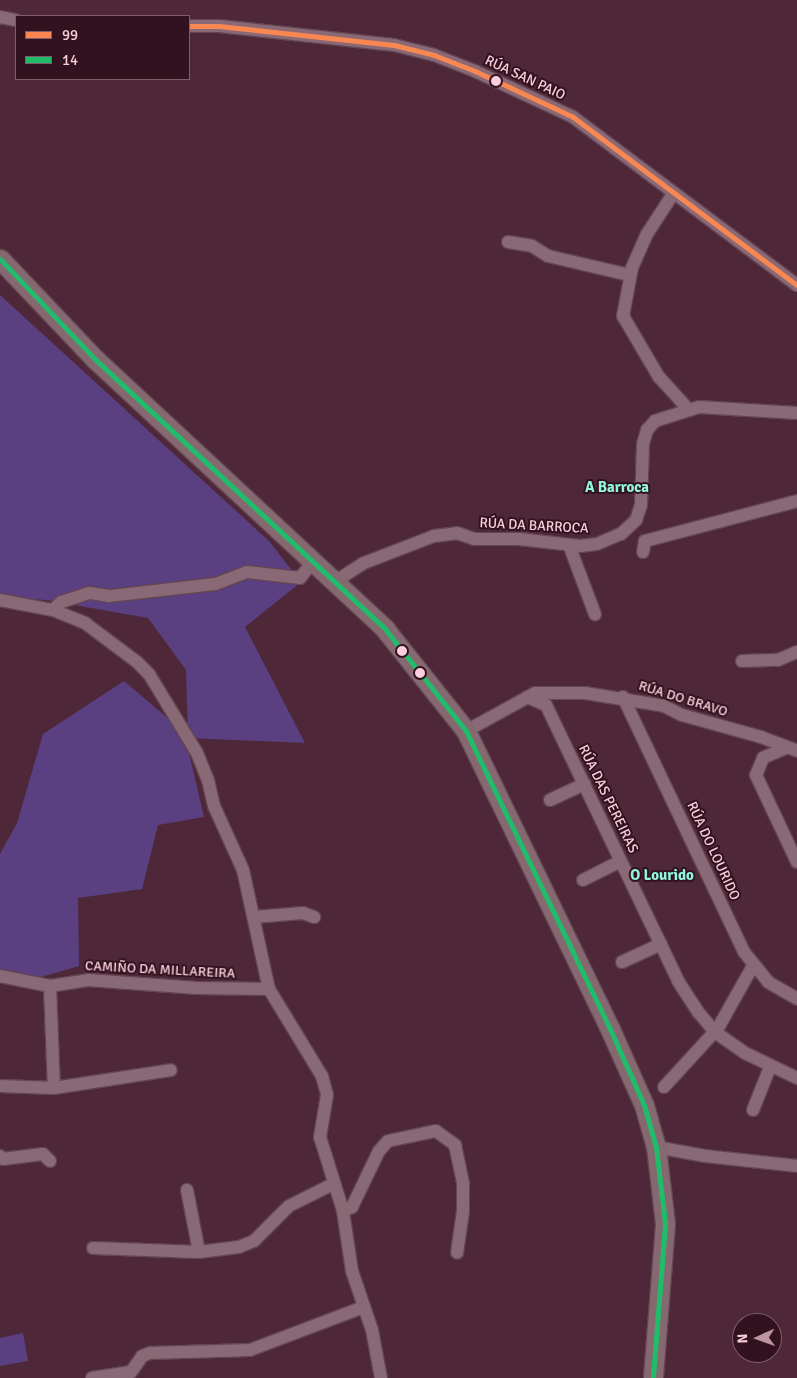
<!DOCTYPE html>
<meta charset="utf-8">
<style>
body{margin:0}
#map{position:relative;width:797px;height:1378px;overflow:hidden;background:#4e2839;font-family:Signika,sans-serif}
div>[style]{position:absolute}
.green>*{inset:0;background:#5a3f81}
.roads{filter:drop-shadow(1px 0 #644552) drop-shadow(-1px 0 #644552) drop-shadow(0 1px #644552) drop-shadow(0 -1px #644552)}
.minor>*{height:12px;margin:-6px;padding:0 6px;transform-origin:6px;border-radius:6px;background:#896975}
.primary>*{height:19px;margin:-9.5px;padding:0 9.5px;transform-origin:9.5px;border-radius:9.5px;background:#856870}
.bus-1>*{height:5px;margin:-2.5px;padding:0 2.5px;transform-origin:2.5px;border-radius:2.5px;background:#f88751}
.bus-2>*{height:5px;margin:-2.5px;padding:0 2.5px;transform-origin:2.5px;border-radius:2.5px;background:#20bc6c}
.dots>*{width:14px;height:14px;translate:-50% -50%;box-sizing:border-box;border:2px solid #31121e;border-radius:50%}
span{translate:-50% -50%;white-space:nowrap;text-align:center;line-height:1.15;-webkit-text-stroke:4px #31121e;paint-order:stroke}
.street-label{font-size:14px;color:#facedc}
.neighbourhood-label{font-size:15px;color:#92f6de;font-weight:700}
.legend{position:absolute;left:15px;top:15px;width:175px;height:65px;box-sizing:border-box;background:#31121e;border:1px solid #815d6a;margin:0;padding:6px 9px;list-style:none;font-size:15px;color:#facedc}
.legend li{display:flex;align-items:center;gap:10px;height:25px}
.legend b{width:25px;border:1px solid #815d6a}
.north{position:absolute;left:732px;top:1313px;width:50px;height:50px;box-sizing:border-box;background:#31121e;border:1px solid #815d6a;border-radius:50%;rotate:268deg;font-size:14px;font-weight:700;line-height:20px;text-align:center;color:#facedc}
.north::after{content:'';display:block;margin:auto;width:18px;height:22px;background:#be94a3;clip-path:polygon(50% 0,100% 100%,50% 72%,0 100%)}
</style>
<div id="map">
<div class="green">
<i style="clip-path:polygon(0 295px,269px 541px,301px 582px,245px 627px,305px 743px,188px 738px,186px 670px,148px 618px,46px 600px,0 597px)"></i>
<i style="clip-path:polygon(124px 681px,184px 732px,204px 817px,158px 825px,142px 889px,78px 898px,79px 966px,24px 982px,0 974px,0 854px,17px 823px,43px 734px)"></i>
<i style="clip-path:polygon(23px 1333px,28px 1361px,0 1366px,0 1338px)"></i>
</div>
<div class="roads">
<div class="minor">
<i style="left:0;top:17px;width:16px;rotate:11deg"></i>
<i style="left:189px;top:26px;width:30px"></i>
<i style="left:219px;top:26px;width:176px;rotate:6.2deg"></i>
<i style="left:394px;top:45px;width:41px;rotate:14deg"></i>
<i style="left:434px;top:55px;width:44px;rotate:21.3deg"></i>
<i style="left:475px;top:71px;width:108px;rotate:25.1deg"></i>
<i style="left:573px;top:117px;width:280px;rotate:36.9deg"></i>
<i style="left:673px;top:194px;width:48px;rotate:123deg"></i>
<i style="left:647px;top:234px;width:37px;rotate:114deg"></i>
<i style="left:632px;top:268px;width:49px;rotate:100.6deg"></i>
<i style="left:623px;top:316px;width:71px;rotate:59.5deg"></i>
<i style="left:659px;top:377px;width:45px;rotate:47.7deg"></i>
<i style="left:508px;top:242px;width:24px;rotate:9deg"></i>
<i style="left:532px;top:246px;width:19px;rotate:32deg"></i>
<i style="left:548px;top:256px;width:83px;rotate:13.2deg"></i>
<i style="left:569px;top:545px;width:74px;rotate:69.4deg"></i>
<i style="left:643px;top:552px;width:11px;rotate:-80deg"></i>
<i style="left:645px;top:541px;width:157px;rotate:-14.7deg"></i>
<i style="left:308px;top:568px;width:13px;rotate:129deg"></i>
<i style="left:300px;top:578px;width:53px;rotate:-173.5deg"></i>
<i style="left:247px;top:572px;width:34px;rotate:159deg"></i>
<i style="left:215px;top:584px;width:107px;rotate:173.5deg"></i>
<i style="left:109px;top:596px;width:20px;rotate:-171deg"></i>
<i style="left:89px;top:593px;width:29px;rotate:162deg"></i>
<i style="left:61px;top:602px;width:11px;rotate:135deg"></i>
<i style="left:53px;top:610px;width:35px;rotate:22deg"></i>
<i style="left:85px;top:623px;width:65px;rotate:36.9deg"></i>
<i style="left:137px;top:662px;width:17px;rotate:45deg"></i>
<i style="left:149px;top:674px;width:92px;rotate:58.7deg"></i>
<i style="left:197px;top:753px;width:29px;rotate:68deg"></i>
<i style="left:208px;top:780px;width:27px;rotate:77deg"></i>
<i style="left:214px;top:806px;width:70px;rotate:65.6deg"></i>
<i style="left:243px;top:870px;width:122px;rotate:77.7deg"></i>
<i style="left:269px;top:989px;width:102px;rotate:58.7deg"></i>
<i style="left:322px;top:1076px;width:20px;rotate:75deg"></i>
<i style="left:327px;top:1095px;width:43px;rotate:99.5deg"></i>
<i style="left:320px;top:1137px;width:77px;rotate:72.7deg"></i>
<i style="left:343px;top:1211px;width:61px;rotate:81.5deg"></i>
<i style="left:352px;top:1271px;width:62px;rotate:71.3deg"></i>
<i style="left:372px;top:1330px;width:49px;rotate:79.4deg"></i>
<i style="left:336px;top:581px;width:33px;rotate:-33deg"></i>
<i style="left:364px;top:563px;width:75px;rotate:-21.1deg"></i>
<i style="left:434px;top:536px;width:23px;rotate:-7deg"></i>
<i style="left:457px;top:533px;width:18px;rotate:19deg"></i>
<i style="left:474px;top:539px;width:45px"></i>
<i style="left:519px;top:539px;width:61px;rotate:6.5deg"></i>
<i style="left:580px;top:546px;width:17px;rotate:-7deg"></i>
<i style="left:597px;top:544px;width:26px;rotate:-23deg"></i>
<i style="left:621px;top:534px;width:21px;rotate:-43deg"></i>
<i style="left:636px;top:520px;width:16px;rotate:-72deg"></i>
<i style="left:641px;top:505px;width:61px;rotate:-88.1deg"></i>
<i style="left:643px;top:444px;width:15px;rotate:-74deg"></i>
<i style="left:647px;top:430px;width:12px;rotate:-48deg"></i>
<i style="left:655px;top:421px;width:46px;rotate:-17.7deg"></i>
<i style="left:699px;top:407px;width:98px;rotate:3.5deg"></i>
<i style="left:0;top:600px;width:54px;rotate:10.7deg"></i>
<i style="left:742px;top:661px;width:36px;rotate:-2deg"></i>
<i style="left:778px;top:660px;width:21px;rotate:-23deg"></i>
<i style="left:527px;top:697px;width:21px;rotate:23deg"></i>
<i style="left:546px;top:705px;width:306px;rotate:64.4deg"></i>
<i style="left:678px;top:981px;width:38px;rotate:57deg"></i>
<i style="left:699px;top:1013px;width:25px;rotate:50deg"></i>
<i style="left:715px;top:1032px;width:37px;rotate:35deg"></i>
<i style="left:745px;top:1053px;width:58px;rotate:25.7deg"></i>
<i style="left:623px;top:697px;width:282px;rotate:64.6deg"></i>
<i style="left:744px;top:952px;width:38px;rotate:51deg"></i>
<i style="left:768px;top:982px;width:34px;rotate:30deg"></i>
<i style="left:466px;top:731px;width:79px;rotate:-28.8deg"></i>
<i style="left:535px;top:693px;width:50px"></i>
<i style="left:585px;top:693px;width:80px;rotate:9.3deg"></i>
<i style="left:664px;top:706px;width:20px;rotate:27deg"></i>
<i style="left:682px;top:715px;width:82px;rotate:15.6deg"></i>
<i style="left:761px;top:737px;width:39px;rotate:21deg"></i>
<i style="left:786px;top:748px;width:25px;rotate:157deg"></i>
<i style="left:763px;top:758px;width:18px;rotate:112deg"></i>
<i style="left:756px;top:775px;width:96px;rotate:64.8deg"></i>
<i style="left:550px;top:800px;width:38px;rotate:-25deg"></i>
<i style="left:583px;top:880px;width:42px;rotate:-26.6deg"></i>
<i style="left:254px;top:917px;width:49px;rotate:-4.7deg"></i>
<i style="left:303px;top:913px;width:12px;rotate:20deg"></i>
<i style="left:622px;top:962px;width:43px;rotate:-24.8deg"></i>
<i style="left:0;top:976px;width:51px;rotate:11.3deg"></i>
<i style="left:50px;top:986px;width:38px;rotate:-9deg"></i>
<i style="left:88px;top:980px;width:109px;rotate:4.2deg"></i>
<i style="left:197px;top:988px;width:72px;rotate:0.8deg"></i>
<i style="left:50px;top:986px;width:102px;rotate:87.8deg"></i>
<i style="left:0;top:1086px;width:54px;rotate:2.1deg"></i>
<i style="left:54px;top:1088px;width:118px;rotate:-8.7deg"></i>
<i style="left:664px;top:1087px;width:80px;rotate:-47.5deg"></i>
<i style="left:718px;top:1028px;width:71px;rotate:-60.6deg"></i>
<i style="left:753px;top:1110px;width:46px;rotate:-68.4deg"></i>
<i style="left:656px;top:1147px;width:50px;rotate:10.4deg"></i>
<i style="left:705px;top:1156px;width:93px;rotate:6.2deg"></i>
<i style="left:0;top:1156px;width:4px;rotate:45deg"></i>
<i style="left:3px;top:1159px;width:40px;rotate:-7.1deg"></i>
<i style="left:43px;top:1154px;width:10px;rotate:45deg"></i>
<i style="left:187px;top:1190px;width:63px;rotate:79deg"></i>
<i style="left:199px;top:1252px;width:40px;rotate:-7.1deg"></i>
<i style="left:239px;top:1247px;width:16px;rotate:-22deg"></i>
<i style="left:254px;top:1241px;width:49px;rotate:-45deg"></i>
<i style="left:289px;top:1206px;width:49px;rotate:-26.6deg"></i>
<i style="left:343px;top:1211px;width:10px;rotate:-24deg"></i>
<i style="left:352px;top:1207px;width:62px;rotate:-64.3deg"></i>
<i style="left:379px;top:1151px;width:13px;rotate:-48deg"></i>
<i style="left:388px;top:1141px;width:49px;rotate:-11.8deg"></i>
<i style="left:436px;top:1131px;width:24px;rotate:36deg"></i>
<i style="left:455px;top:1145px;width:40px;rotate:78deg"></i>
<i style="left:463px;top:1184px;width:27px;rotate:90deg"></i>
<i style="left:463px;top:1211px;width:42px;rotate:98.1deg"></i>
<i style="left:93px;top:1248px;width:106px;rotate:2.2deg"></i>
<i style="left:131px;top:1372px;width:19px;rotate:-55deg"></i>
<i style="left:142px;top:1356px;width:9px;rotate:-21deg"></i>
<i style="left:150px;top:1353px;width:100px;rotate:-1.7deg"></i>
<i style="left:250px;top:1350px;width:122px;rotate:-20.7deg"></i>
<i style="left:92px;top:1378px;width:39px;rotate:-9deg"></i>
</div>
<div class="primary">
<i style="left:0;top:259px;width:139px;rotate:46.5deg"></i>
<i style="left:96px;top:360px;width:395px;rotate:42.9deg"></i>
<i style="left:385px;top:629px;width:130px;rotate:51.5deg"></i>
<i style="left:466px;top:731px;width:331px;rotate:64.2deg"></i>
<i style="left:610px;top:1029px;width:83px;rotate:65.9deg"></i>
<i style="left:644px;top:1105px;width:44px;rotate:74.1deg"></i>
<i style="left:656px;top:1147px;width:78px;rotate:83.3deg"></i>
<i style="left:665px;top:1224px;width:154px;rotate:94.5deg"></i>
</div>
</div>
<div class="bus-1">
<i style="left:189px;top:26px;width:30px"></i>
<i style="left:219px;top:26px;width:176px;rotate:6.2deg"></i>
<i style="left:394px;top:45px;width:41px;rotate:14deg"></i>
<i style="left:434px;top:55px;width:44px;rotate:21.3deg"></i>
<i style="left:475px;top:71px;width:108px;rotate:25.1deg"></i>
<i style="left:573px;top:117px;width:280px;rotate:36.9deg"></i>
</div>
<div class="bus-2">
<i style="left:0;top:259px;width:139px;rotate:46.5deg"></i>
<i style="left:96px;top:360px;width:395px;rotate:42.9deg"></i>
<i style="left:385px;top:629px;width:130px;rotate:51.5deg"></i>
<i style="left:466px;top:731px;width:331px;rotate:64.2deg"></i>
<i style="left:610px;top:1029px;width:83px;rotate:65.9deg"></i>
<i style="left:644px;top:1105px;width:44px;rotate:74.1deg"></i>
<i style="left:656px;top:1147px;width:78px;rotate:83.3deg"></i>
<i style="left:665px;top:1224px;width:154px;rotate:94.5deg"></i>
</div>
<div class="dots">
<i style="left:496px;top:81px;background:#facedc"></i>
<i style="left:402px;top:651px;background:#facedc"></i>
<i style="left:420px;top:673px;background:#facedc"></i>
</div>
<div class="street-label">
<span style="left:525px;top:78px;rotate:25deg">RÚA SAN PAIO</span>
<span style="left:534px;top:526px;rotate:3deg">RÚA DA BARROCA</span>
<span style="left:683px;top:699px;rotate:17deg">RÚA DO BRAVO</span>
<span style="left:608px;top:799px;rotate:64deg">RÚA DAS PEREIRAS</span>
<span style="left:713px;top:851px;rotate:65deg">RÚA DO LOURIDO</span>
<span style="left:160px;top:970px;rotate:3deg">CAMIÑO DA MILLAREIRA</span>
</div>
<div class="neighbourhood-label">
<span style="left:617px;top:488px">A Barroca</span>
<span style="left:662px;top:876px">O Lourido</span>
</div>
<ul class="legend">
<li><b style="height:6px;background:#f88751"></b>99</li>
<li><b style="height:6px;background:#20bc6c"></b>14</li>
</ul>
<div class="north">N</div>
</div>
